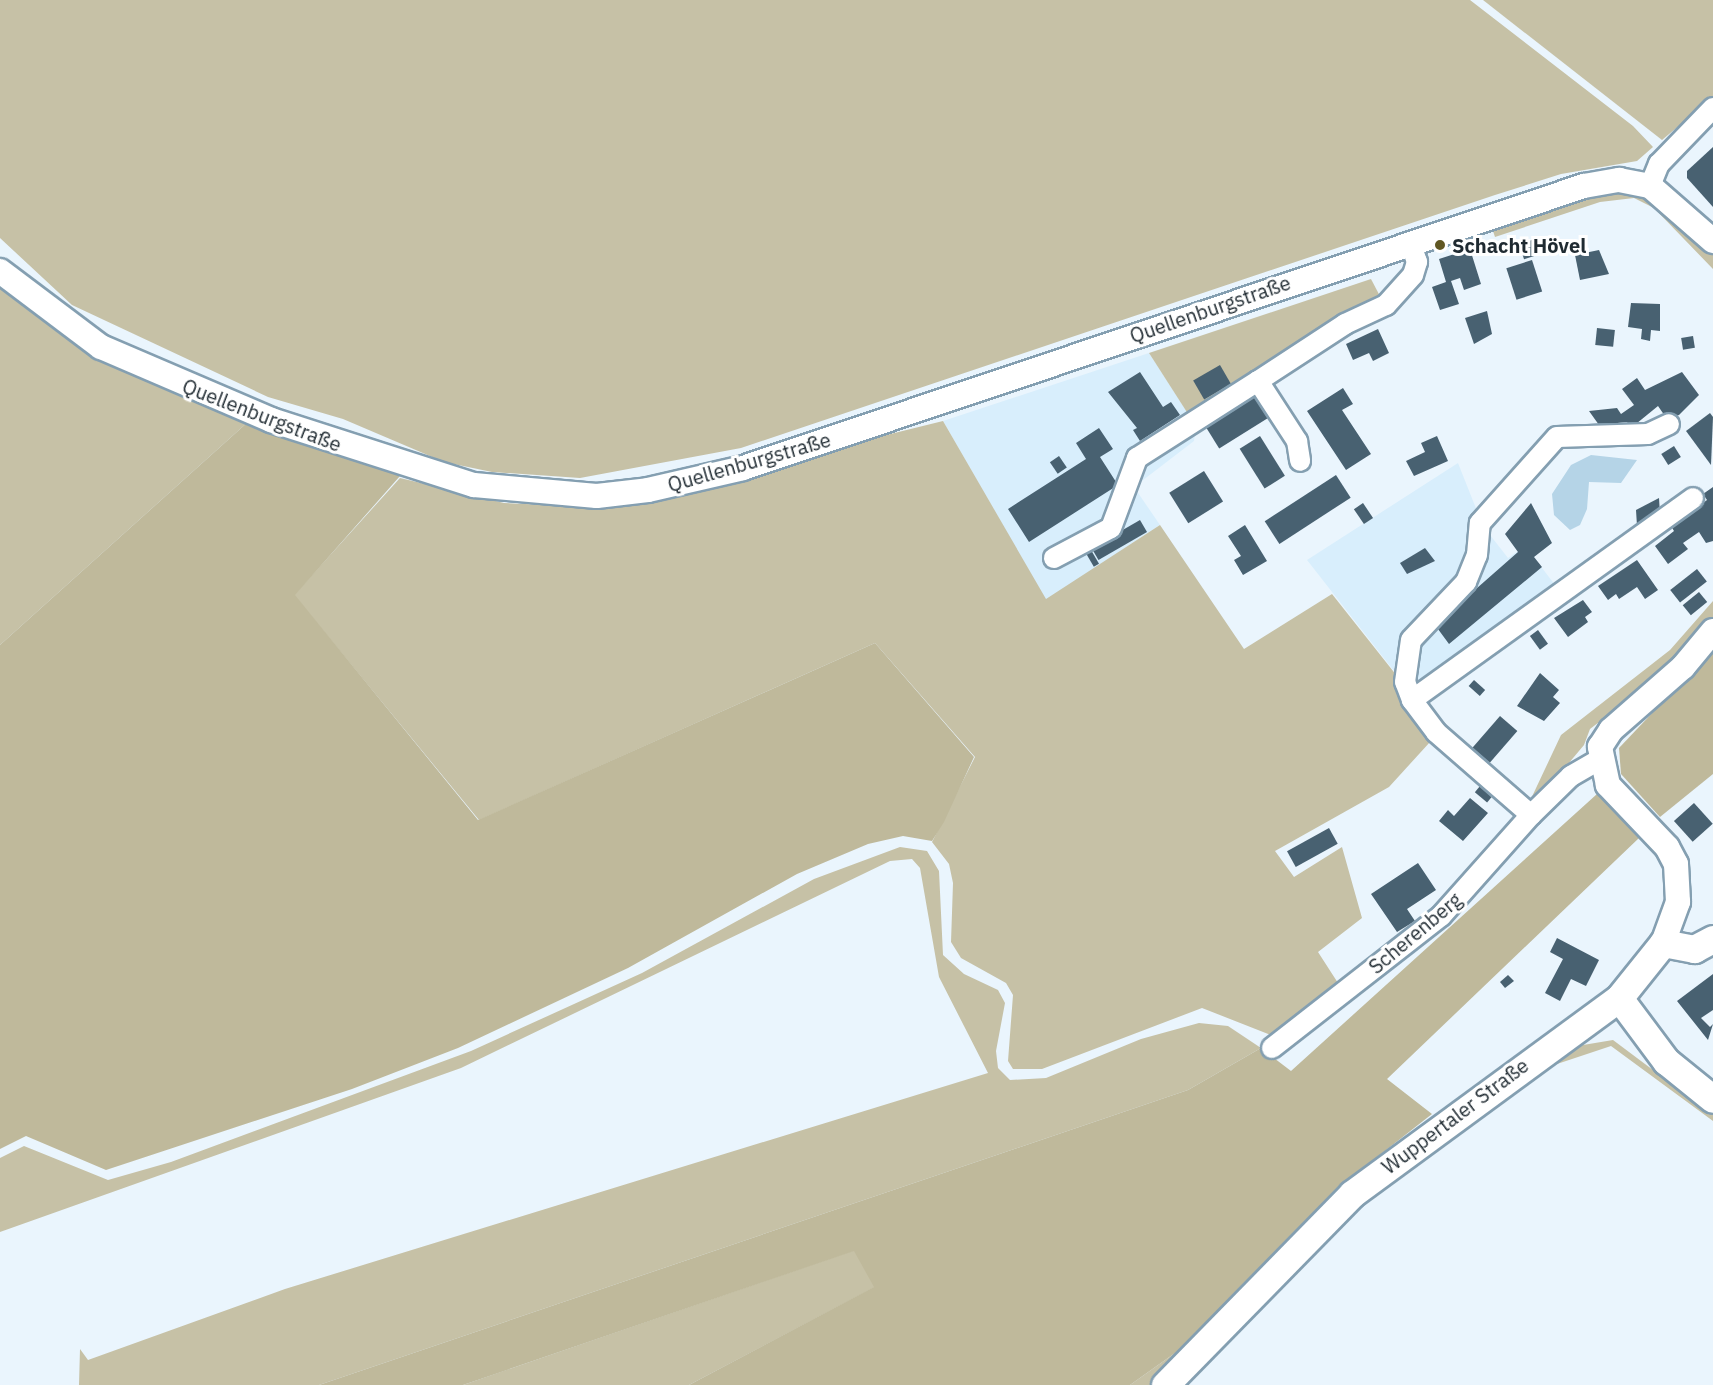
<!DOCTYPE html>
<meta charset="utf-8">
<style>
body{margin:0}
#map{position:relative;width:1713px;height:1385px;overflow:hidden;background:#eaf5fd;font-family:"IBM Plex Sans",sans-serif}
div>[style]{position:absolute}
.built>*{inset:0;background:#d8eefc}
.green>*{inset:0;background:#c6c1a6}
.forest>*{inset:0;background:#bfb99b}
.water>*{inset:0;background:#b5d4e7}
.building>*{inset:0;background:#486171;transform-origin:0 0}
.roads{filter:drop-shadow(2px 0 #849fb1) drop-shadow(-2px 0 #849fb1) drop-shadow(0 2px #849fb1) drop-shadow(0 -2px #849fb1)}
.minor>*{height:20px;margin:-10px;padding:0 10px;transform-origin:10px;border-radius:10px;background:#fff}
.tertiary>*{height:24px;margin:-12px;padding:0 12px;transform-origin:12px;border-radius:12px;background:#fff}
.secondary>*{height:27px;margin:-13.5px;padding:0 13.5px;transform-origin:13.5px;border-radius:13.5px;background:#fff}
.dots>*{width:16px;height:16px;translate:-50% -50%;box-sizing:border-box;border:3px solid #fff;border-radius:50%}
span{translate:-50% -50%;white-space:nowrap;text-align:center;line-height:1.15;-webkit-text-stroke:6px #fff;paint-order:stroke}
.poi-label{font-size:20px;color:#1f2a31;font-weight:700}
.left{translate:0 -50%;text-align:left}
.street-label{font-size:20px;color:#1f2a31}
</style>
<div id="map">
<div class="built">
<i style="clip-path:polygon(1149px 353px,1196px 426px,1194px 441px,1134px 487px,1160px 525px,1046px 600px,943px 421px)"></i>
<i style="clip-path:polygon(1458px 463px,1483px 526px,1508px 558px,1525px 546px,1559px 590px,1412px 694px,1307px 560px)"></i>
</div>
<div class="green">
<i style="clip-path:polygon(0 0,1470px 0,1633px 126px,1653px 147px,1637px 161px,1561px 174px,1495px 195px,741px 448px,580px 478px,492px 472px,444px 462px,343px 419px,268px 397px,72px 305px,0 238px)"></i>
<i style="clip-path:polygon(1483px 0,1713px 0,1713px 97px,1662px 140px)"></i>
<i style="clip-path:polygon(1613px 190px,1649px 196px,1698px 238px,1713px 255px,1713px 269px,1654px 208px,1634px 198px,1600px 202px,1495px 237px,1491px 225px)"></i>
<i style="clip-path:polygon(1371px 279px,1382px 300px,1190px 417px,1149px 353px)"></i>
<i style="clip-path:polygon(0 282px,84px 348px,249px 421px,0 645px)"></i>
<i style="clip-path:polygon(943px 421px,1046px 599px,1160px 525px,1244px 649px,1332px 594px,1397px 676px,1430px 742px,1389px 787px,1275px 851px,1294px 877px,1342px 847px,1362px 918px,1318px 952px,1338px 983px,1276px 1037px,1202px 1008px,1042px 1069px,1013px 1069px,1008px 1061px,1013px 995px,1006px 983px,961px 958px,951px 942px,953px 883px,949px 864px,932px 842px,975px 757px,875px 643px,479px 820px,294px 595px,400px 478px,504px 503px,595px 507px)"></i>
<i style="clip-path:polygon(1713px 601px,1713px 617px,1705px 628px,1655px 679px,1590px 729px,1584px 745px,1537px 801px,1529px 803px,1561px 735px,1670px 650px)"></i>
<i style="clip-path:polygon(900px 847px,927px 851px,939px 871px,943px 955px,964px 974px,998px 990px,1005px 1003px,996px 1051px,998px 1068px,1010px 1080px,1046px 1078px,1141px 1039px,1199px 1023px,1228px 1026px,1261px 1048px,1188px 1090px,319px 1385px,79px 1385px,80px 1349px,88px 1360px,285px 1289px,988px 1073px,939px 977px,920px 868px,912px 859px,890px 861px,461px 1068px,0 1232px,0 1158px,24px 1146px,108px 1180px,171px 1162px,471px 1051px,642px 973px,814px 879px)"></i>
<i style="clip-path:polygon(1613px 1040px,1713px 1115px,1713px 1121px,1611px 1046px,1551px 1066px,1583px 1045px)"></i>
<i style="clip-path:polygon(855px 1250px,875px 1287px,689px 1385px,463px 1385px)"></i>
<i style="clip-path:polygon(1182px 1348px,1153px 1385px,1130px 1385px)"></i>
</div>
<div class="forest">
<i style="clip-path:polygon(249px 421px,400px 476px,295px 595px,478px 820px,875px 643px,974px 757px,944px 822px,932px 841px,903px 836px,868px 844px,797px 874px,628px 968px,458px 1048px,352px 1089px,106px 1170px,26px 1136px,0 1149px,0 645px)"></i>
<i style="clip-path:polygon(1713px 649px,1713px 774px,1660px 817px,1621px 774px,1619px 748px)"></i>
<i style="clip-path:polygon(1597px 794px,1639px 838px,1387px 1079px,1432px 1114px,1349px 1179px,1182px 1348px,1130px 1385px,689px 1385px,874px 1287px,854px 1251px,463px 1385px,319px 1385px,1188px 1090px,1261px 1048px,1291px 1071px)"></i>
</div>
<div class="water">
<i style="clip-path:polygon(1591px 455px,1637px 460px,1621px 483px,1589px 482px,1587px 509px,1580px 525px,1570px 530px,1554px 515px,1552px 494px,1571px 465px)"></i>
</div>
<div class="building">
<i style="clip-path:polygon(1713px 147px,1713px 207px,1687px 178px,1687px 171px)"></i>
<i style="left:1541px;top:237px;width:16px;height:23px;rotate:72deg"></i>
<i style="clip-path:polygon(1470px 249px,1481px 284px,1464px 290px,1460px 278px,1451px 281px,1459px 304px,1440px 310px,1432px 287px,1446px 282px,1439px 259px)"></i>
<i style="clip-path:polygon(1599px 250px,1609px 274px,1580px 280px,1575px 255px)"></i>
<i style="left:1532px;top:260px;width:33px;height:27px;rotate:72deg"></i>
<i style="clip-path:polygon(1631px 303px,1660px 304px,1660px 331px,1651px 330px,1650px 341px,1641px 339px,1642px 329px,1628px 327px)"></i>
<i style="clip-path:polygon(1487px 311px,1492px 334px,1474px 344px,1465px 318px)"></i>
<i style="left:1597px;top:328px;width:18px;height:17px;rotate:6deg"></i>
<i style="clip-path:polygon(1378px 329px,1389px 353px,1373px 361px,1369px 353px,1353px 360px,1346px 344px)"></i>
<i style="left:1693px;top:336px;width:12px;height:12px;rotate:81deg"></i>
<i style="left:1220px;top:365px;width:22px;height:31px;rotate:60deg"></i>
<i style="clip-path:polygon(1140px 372px,1163px 407px,1171px 402px,1180px 415px,1140px 441px,1133px 430px,1137px 428px,1108px 392px)"></i>
<i style="clip-path:polygon(1682px 372px,1699px 395px,1679px 415px,1667px 419px,1658px 406px,1631px 428px,1627px 422px,1599px 425px,1589px 411px,1617px 408px,1621px 414px,1634px 405px,1622px 389px,1637px 378px,1645px 390px)"></i>
<i style="clip-path:polygon(1343px 388px,1353px 404px,1342px 410px,1371px 454px,1346px 470px,1307px 411px)"></i>
<i style="left:1256px;top:396px;width:25px;height:59px;rotate:58deg"></i>
<i style="clip-path:polygon(1710px 413px,1713px 417px,1711px 465px,1686px 431px)"></i>
<i style="clip-path:polygon(1099px 428px,1113px 449px,1100px 457px,1118px 485px,1029px 542px,1008px 509px,1086px 459px,1076px 443px)"></i>
<i style="left:1260px;top:436px;width:47px;height:24px;rotate:58deg"></i>
<i style="clip-path:polygon(1437px 436px,1448px 461px,1414px 476px,1406px 461px,1425px 452px,1421px 443px)"></i>
<i style="left:1674px;top:446px;width:13px;height:15px;rotate:58deg"></i>
<i style="left:1059px;top:456px;width:14px;height:11px;rotate:56deg"></i>
<i style="left:1204px;top:471px;width:36px;height:41px;rotate:58deg"></i>
<i style="left:1336px;top:475px;width:27px;height:85px;rotate:57deg"></i>
<i style="clip-path:polygon(1713px 487px,1713px 541px,1706px 543px,1699px 532px,1683px 543px,1688px 549px,1668px 564px,1655px 546px,1674px 531px,1671px 526px,1707px 500px,1703px 494px)"></i>
<i style="clip-path:polygon(1659px 498px,1660px 514px,1637px 526px,1636px 510px)"></i>
<i style="left:1363px;top:503px;width:18px;height:11px;rotate:56deg"></i>
<i style="clip-path:polygon(1531px 503px,1552px 543px,1534px 557px,1542px 567px,1449px 644px,1435px 625px,1518px 552px,1505px 534px)"></i>
<i style="left:1140px;top:520px;width:14px;height:56px;rotate:60deg"></i>
<i style="clip-path:polygon(1245px 525px,1267px 561px,1243px 575px,1234px 560px,1241px 556px,1228px 536px)"></i>
<i style="clip-path:polygon(1425px 548px,1435px 561px,1407px 574px,1400px 563px)"></i>
<i style="left:1091px;top:550px;width:16px;height:6px;rotate:60deg"></i>
<i style="clip-path:polygon(1637px 560px,1658px 590px,1645px 599px,1637px 587px,1619px 599px,1616px 594px,1608px 600px,1598px 586px)"></i>
<i style="left:1697px;top:569px;width:16px;height:34px;rotate:52deg"></i>
<i style="left:1699px;top:592px;width:13px;height:21px;rotate:51deg"></i>
<i style="clip-path:polygon(1583px 600px,1592px 612px,1585px 617px,1588px 622px,1568px 637px,1554px 618px)"></i>
<i style="left:1538px;top:630px;width:17px;height:10px;rotate:54deg"></i>
<i style="clip-path:polygon(1540px 673px,1559px 690px,1553px 697px,1560px 703px,1544px 721px,1517px 706px)"></i>
<i style="left:1474px;top:680px;width:15px;height:8px;rotate:42deg"></i>
<i style="left:1500px;top:716px;width:23px;height:43px;rotate:41deg"></i>
<i style="left:1480px;top:786px;width:16px;height:8px;rotate:40deg"></i>
<i style="clip-path:polygon(1470px 798px,1488px 813px,1463px 841px,1439px 821px,1448px 810px,1454px 816px)"></i>
<i style="left:1694px;top:803px;width:28px;height:27px;rotate:48deg"></i>
<i style="left:1329px;top:828px;width:18px;height:48px;rotate:61deg"></i>
<i style="clip-path:polygon(1418px 863px,1436px 890px,1407px 909px,1415px 921px,1397px 932px,1371px 894px)"></i>
<i style="clip-path:polygon(1557px 938px,1599px 960px,1586px 986px,1571px 979px,1560px 1001px,1545px 993px,1563px 959px,1550px 952px)"></i>
<i style="clip-path:polygon(1713px 974px,1713px 1010px,1701px 1018px,1710px 1027px,1713px 1024px,1708px 1040px,1677px 1001px)"></i>
<i style="clip-path:polygon(1508px 975px,1514px 981px,1505px 988px,1500px 982px)"></i>
</div>
<div class="roads">
<div class="minor">
<i style="left:1650px;top:186px;width:24px;rotate:-68deg"></i>
<i style="left:1659px;top:164px;width:78px;rotate:-46deg"></i>
<i style="left:1258px;top:381px;width:104px;rotate:-33.2deg"></i>
<i style="left:1345px;top:324px;width:45px;rotate:-24.9deg"></i>
<i style="left:1386px;top:305px;width:40px;rotate:-48deg"></i>
<i style="left:1413px;top:275px;width:14px;rotate:-73deg"></i>
<i style="left:1417px;top:262px;width:21px;rotate:-109deg"></i>
<i style="left:1054px;top:558px;width:64px;rotate:-27.8deg"></i>
<i style="left:1111px;top:528px;width:75px;rotate:-69.6deg"></i>
<i style="left:1137px;top:458px;width:143px;rotate:-32.5deg"></i>
<i style="left:1258px;top:381px;width:72px;rotate:57deg"></i>
<i style="left:1297px;top:441px;width:20px;rotate:81deg"></i>
<i style="left:1412px;top:700px;width:346px;rotate:-35.7deg"></i>
<i style="left:1531px;top:815px;width:126px;rotate:-138.9deg"></i>
<i style="left:1436px;top:732px;width:40px;rotate:-127deg"></i>
<i style="left:1412px;top:700px;width:19px;rotate:-111deg"></i>
<i style="left:1405px;top:682px;width:42px;rotate:-81.9deg"></i>
<i style="left:1411px;top:640px;width:80px;rotate:-46.5deg"></i>
<i style="left:1466px;top:582px;width:29px;rotate:-68deg"></i>
<i style="left:1477px;top:555px;width:32px;rotate:-85deg"></i>
<i style="left:1480px;top:523px;width:115px;rotate:-48.2deg"></i>
<i style="left:1557px;top:437px;width:91px;rotate:-1.9deg"></i>
<i style="left:1648px;top:434px;width:23px;rotate:-25deg"></i>
<i style="left:1272px;top:1048px;width:214px;rotate:-38deg"></i>
<i style="left:1441px;top:916px;width:135px;rotate:-48.3deg"></i>
<i style="left:1531px;top:815px;width:56px;rotate:-44.3deg"></i>
<i style="left:1571px;top:776px;width:34px;rotate:-30deg"></i>
</div>
<div class="tertiary">
<i style="left:0;top:271px;width:126px;rotate:37deg"></i>
<i style="left:101px;top:347px;width:185px;rotate:23.2deg"></i>
<i style="left:271px;top:420px;width:213px;rotate:17.8deg"></i>
<i style="left:474px;top:485px;width:123px;rotate:5.1deg"></i>
<i style="left:597px;top:496px;width:51px;rotate:-6.7deg"></i>
<i style="left:648px;top:490px;width:98px;rotate:-13deg"></i>
<i style="left:743px;top:468px;width:887px;rotate:-18.54deg"></i>
<i style="left:1584px;top:186px;width:36px;rotate:-10deg"></i>
<i style="left:1619px;top:180px;width:32px;rotate:11deg"></i>
<i style="left:1650px;top:186px;width:84px;rotate:41.1deg"></i>
<i style="left:1663px;top:943px;width:44px;rotate:-69.9deg"></i>
<i style="left:1678px;top:902px;width:38px;rotate:-93deg"></i>
<i style="left:1676px;top:864px;width:19px;rotate:-118deg"></i>
<i style="left:1667px;top:847px;width:86px;rotate:-133.6deg"></i>
<i style="left:1608px;top:785px;width:39px;rotate:-102deg"></i>
<i style="left:1600px;top:747px;width:20px;rotate:-57deg"></i>
<i style="left:1611px;top:730px;width:96px;rotate:-41.2deg"></i>
<i style="left:1683px;top:667px;width:47px;rotate:-50.2deg"></i>
</div>
<div class="secondary">
<i style="left:1619px;top:998px;width:79px;rotate:53.3deg"></i>
<i style="left:1666px;top:1061px;width:60px;rotate:39deg"></i>
<i style="left:1165px;top:1385px;width:267px;rotate:-45.6deg"></i>
<i style="left:1352px;top:1194px;width:331px;rotate:-36.3deg"></i>
<i style="left:1619px;top:998px;width:70px;rotate:-51.3deg"></i>
<i style="left:1663px;top:943px;width:32px;rotate:11deg"></i>
<i style="left:1694px;top:949px;width:21px;rotate:-28deg"></i>
</div>
</div>
<div class="dots">
<i style="left:1440px;top:245px;background:#605723"></i>
</div>
<div class="poi-label">
<span class="left" style="left:1452px;top:245px">Schacht Hövel</span>
</div>
<div class="street-label">
<span style="left:1210px;top:309px;rotate:-19deg">Quellenburgstraße</span>
<span style="left:262px;top:415px;rotate:21deg">Quellenburgstraße</span>
<span style="left:749px;top:462px;rotate:-16deg">Quellenburgstraße</span>
<span style="left:1415px;top:933px;rotate:-40deg">Scherenberg</span>
<span style="left:1455px;top:1116px;rotate:-37deg">Wuppertaler Straße</span>
</div>
</div>
